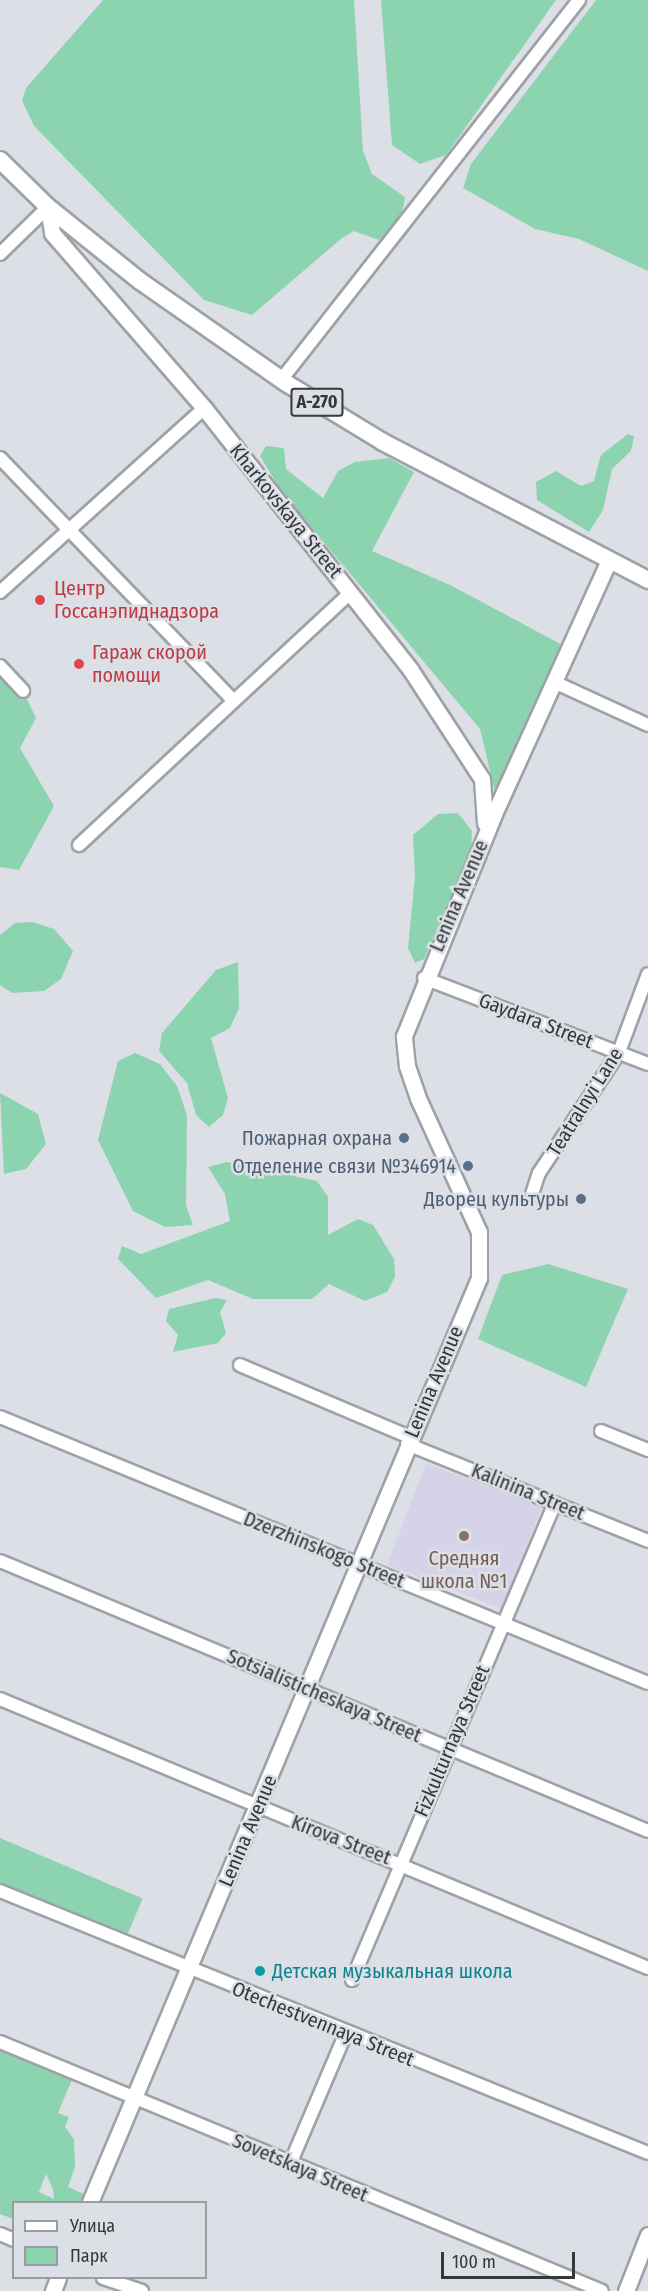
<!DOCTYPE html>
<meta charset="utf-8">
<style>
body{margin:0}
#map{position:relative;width:648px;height:2291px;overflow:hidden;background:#dce0e6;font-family:"Fira Sans Condensed",sans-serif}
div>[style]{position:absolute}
.education>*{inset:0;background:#d6d3e9;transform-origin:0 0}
.green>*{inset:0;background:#8cd3af;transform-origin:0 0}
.roads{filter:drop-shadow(2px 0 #9da2a7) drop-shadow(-2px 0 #9da2a7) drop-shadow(0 2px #9da2a7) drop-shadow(0 -2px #9da2a7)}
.minor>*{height:12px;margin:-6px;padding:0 6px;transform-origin:6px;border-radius:6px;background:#fff}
.major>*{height:15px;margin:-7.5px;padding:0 7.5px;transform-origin:7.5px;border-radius:7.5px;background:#fff}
.highway>*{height:16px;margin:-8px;padding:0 8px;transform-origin:8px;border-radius:8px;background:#fff}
.dots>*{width:16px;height:16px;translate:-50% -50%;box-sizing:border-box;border:3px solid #dce0e6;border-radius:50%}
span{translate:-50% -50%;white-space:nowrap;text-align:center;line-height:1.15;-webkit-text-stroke:5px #dce0e6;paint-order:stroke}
.shield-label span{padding:2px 4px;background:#dce0e6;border:2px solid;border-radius:4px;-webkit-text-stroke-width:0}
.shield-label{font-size:18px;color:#353739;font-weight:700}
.street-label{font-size:20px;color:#353739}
.health-label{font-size:20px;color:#be3a42}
.left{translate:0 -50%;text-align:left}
.service-label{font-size:20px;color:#4e5e75}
.right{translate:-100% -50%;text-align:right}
.education-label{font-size:20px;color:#785e54}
.culture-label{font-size:20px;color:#0d838f}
.legend{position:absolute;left:12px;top:2201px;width:195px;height:78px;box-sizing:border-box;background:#dce0e6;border:2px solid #999ca1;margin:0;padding:8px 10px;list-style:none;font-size:18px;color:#353739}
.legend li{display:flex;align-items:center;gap:12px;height:30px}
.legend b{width:30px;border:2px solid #999ca1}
.scale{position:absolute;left:441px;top:2252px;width:134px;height:27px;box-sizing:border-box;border:3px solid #353739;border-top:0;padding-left:8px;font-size:18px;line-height:21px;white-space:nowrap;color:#353739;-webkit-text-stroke:4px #dce0e6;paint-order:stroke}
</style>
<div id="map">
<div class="education">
<i style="left:426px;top:1463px;width:124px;height:109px;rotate:21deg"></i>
</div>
<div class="green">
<i style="clip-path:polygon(103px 0,354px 0,363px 151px,372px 174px,405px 197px,402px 213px,379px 240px,354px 231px,342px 238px,252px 315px,204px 300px,34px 126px,22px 101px,26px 88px)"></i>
<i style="clip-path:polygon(381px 0,556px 0,446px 155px,420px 164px,392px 145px)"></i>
<i style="clip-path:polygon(596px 0,648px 0,648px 271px,579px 239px,535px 229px,463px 188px,471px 164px)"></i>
<i style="clip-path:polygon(628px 434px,634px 436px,631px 451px,612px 469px,603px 510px,589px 532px,537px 500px,536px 482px,556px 471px,581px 486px,594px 481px,601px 455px)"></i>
<i style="clip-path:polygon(266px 446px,284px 448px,286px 469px,323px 498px,338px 471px,355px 462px,389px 458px,414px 472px,372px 551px,450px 585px,568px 648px,498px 805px,480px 729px,282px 492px,260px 456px)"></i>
<i style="clip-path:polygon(0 678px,23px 691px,36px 718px,20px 748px,54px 806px,19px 870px,0 867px)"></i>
<i style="clip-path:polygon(458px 813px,472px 831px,471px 850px,424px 959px,415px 963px,408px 948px,415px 876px,413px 835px,438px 814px)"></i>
<i style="clip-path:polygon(33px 922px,54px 929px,73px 951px,61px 979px,44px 991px,12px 993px,0 985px,0 935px,15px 923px)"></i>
<i style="clip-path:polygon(238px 962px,239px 1008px,230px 1028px,211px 1038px,228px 1098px,223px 1115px,209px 1127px,196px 1115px,187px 1083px,159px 1051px,162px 1033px,216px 970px)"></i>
<i style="clip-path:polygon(135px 1053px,160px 1064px,177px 1086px,187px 1115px,186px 1205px,193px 1225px,165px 1227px,133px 1211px,98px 1140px,118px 1061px)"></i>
<i style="clip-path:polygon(0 1093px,38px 1114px,46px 1144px,26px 1169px,4px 1174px)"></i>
<i style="clip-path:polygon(227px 1162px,317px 1181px,328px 1197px,328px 1235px,358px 1219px,373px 1225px,394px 1259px,395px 1277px,387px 1292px,365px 1301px,329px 1284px,312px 1299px,253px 1299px,208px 1280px,156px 1298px,118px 1259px,122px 1246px,141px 1254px,230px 1221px,225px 1194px,208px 1167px)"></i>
<i style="clip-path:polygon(548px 1264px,628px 1289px,586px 1387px,478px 1339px,502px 1275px)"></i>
<i style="clip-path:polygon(215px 1298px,227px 1300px,220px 1312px,226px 1333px,218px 1343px,173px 1352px,178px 1335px,166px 1321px,169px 1309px)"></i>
<i style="left:0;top:1838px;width:155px;height:43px;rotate:23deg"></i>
<i style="clip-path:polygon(evenodd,0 2046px,73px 2077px,58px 2113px,69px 2117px,65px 2127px,74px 2139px,75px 2167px,68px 2187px,86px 2195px,90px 2202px,14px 2202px,13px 2219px,0 2214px,0 2046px,46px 2174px,53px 2189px,54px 2199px,39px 2192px,46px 2174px)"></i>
</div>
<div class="roads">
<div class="minor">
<i style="left:0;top:254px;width:67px;rotate:-44.4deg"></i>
<i style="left:281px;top:380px;width:483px;rotate:-51.9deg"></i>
<i style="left:0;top:458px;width:337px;rotate:46.1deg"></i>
<i style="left:0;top:592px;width:275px;rotate:-42deg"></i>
<i style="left:0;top:666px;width:34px;rotate:47deg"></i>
<i style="left:554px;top:682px;width:103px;rotate:24.6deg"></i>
<i style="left:79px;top:845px;width:371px;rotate:-42.9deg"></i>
<i style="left:424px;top:978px;width:240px;rotate:21deg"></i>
<i style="left:532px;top:1194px;width:22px;rotate:-72deg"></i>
<i style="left:539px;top:1173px;width:145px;rotate:-56.5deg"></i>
<i style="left:619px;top:1052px;width:83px;rotate:-69.6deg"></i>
<i style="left:240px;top:1365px;width:185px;rotate:23deg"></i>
<i style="left:0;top:1417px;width:700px;rotate:22.32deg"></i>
<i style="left:601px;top:1431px;width:51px;rotate:22deg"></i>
<i style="left:407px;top:1444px;width:260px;rotate:21.9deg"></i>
<i style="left:0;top:1561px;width:702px;rotate:22.62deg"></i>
<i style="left:0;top:1699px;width:702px;rotate:22.54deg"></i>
<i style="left:0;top:1891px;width:699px;rotate:22.01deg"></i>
<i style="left:352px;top:1980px;width:518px;rotate:-66.95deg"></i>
<i style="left:0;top:2042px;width:651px;rotate:22.47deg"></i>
<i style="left:290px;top:2164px;width:142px;rotate:-66.9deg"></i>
<i style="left:0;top:2234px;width:15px;rotate:23deg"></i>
<i style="left:103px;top:2278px;width:41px;rotate:18.4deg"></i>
</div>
<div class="major">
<i style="left:48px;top:207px;width:26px;rotate:81deg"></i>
<i style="left:52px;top:233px;width:232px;rotate:49deg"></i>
<i style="left:204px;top:408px;width:333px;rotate:51.7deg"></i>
<i style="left:410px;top:669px;width:131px;rotate:56.8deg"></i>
<i style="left:482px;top:779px;width:44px;rotate:86.1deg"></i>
<i style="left:90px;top:2202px;width:1003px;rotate:-67.17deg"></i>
<i style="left:479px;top:1278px;width:46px;rotate:-90deg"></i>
<i style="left:479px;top:1232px;width:147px;rotate:-114.5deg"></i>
<i style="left:418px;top:1098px;width:34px;rotate:-109deg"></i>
<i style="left:407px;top:1066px;width:30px;rotate:-96deg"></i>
<i style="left:404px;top:1036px;width:249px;rotate:-67.9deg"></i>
<i style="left:498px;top:805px;width:269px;rotate:-65.6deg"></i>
<i style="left:53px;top:2291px;width:14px;rotate:-69deg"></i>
<i style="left:626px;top:2291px;width:60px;rotate:-68.6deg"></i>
</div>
<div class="highway">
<i style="left:0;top:160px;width:67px;rotate:44.4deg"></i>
<i style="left:48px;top:207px;width:118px;rotate:38.8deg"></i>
<i style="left:140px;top:281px;width:178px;rotate:34.9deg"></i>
<i style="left:286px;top:383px;width:114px;rotate:31.3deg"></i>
<i style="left:383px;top:442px;width:299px;rotate:27.5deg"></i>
</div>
</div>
<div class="dots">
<i style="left:40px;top:600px;background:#e0444e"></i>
<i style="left:79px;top:664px;background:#e0444e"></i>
<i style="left:404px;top:1138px;background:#5c6f8a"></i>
<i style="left:468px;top:1166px;background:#5c6f8a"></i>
<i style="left:581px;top:1199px;background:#5c6f8a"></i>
<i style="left:464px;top:1536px;background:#8d6e63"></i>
<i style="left:260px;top:1971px;background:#0f9aa8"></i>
</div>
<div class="shield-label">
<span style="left:317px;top:402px">А-270</span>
</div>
<div class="street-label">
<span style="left:286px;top:511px;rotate:51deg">Kharkovskaya Street</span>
<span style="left:459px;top:896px;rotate:-67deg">Lenina Avenue</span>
<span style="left:536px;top:1021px;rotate:21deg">Gaydara Street</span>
<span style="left:585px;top:1102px;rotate:-58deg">Teatralnyi Lane</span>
<span style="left:434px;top:1382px;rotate:-67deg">Lenina Avenue</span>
<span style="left:528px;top:1492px;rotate:22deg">Kalinina Street</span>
<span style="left:324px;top:1550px;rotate:22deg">Dzerzhinskogo Street</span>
<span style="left:324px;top:1696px;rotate:23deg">Sotsialisticheskaya Street</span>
<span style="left:452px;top:1741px;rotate:-67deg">Fizkulturnaya Street</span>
<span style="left:248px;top:1831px;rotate:-67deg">Lenina Avenue</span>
<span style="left:341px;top:1840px;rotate:21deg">Kirova Street</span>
<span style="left:323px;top:2024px;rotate:22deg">Otechestvennaya Street</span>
<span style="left:300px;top:2168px;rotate:23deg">Sovetskaya Street</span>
</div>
<div class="health-label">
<span class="left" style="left:54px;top:600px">Центр<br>Госсанэпиднадзора</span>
<span class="left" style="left:92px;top:664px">Гараж скорой<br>помощи</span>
</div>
<div class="service-label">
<span class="right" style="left:392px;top:1138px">Пожарная охрана</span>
<span class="right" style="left:456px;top:1166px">Отделение связи №346914</span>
<span class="right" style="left:569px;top:1199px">Дворец культуры</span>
</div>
<div class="education-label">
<span style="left:464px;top:1570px">Средняя<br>школа №1</span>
</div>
<div class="culture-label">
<span class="left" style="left:272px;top:1971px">Детская музыкальная школа</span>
</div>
<ul class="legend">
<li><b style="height:8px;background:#fff"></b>Улица</li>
<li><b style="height:16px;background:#8cd3af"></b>Парк</li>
</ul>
<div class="scale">100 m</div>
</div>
